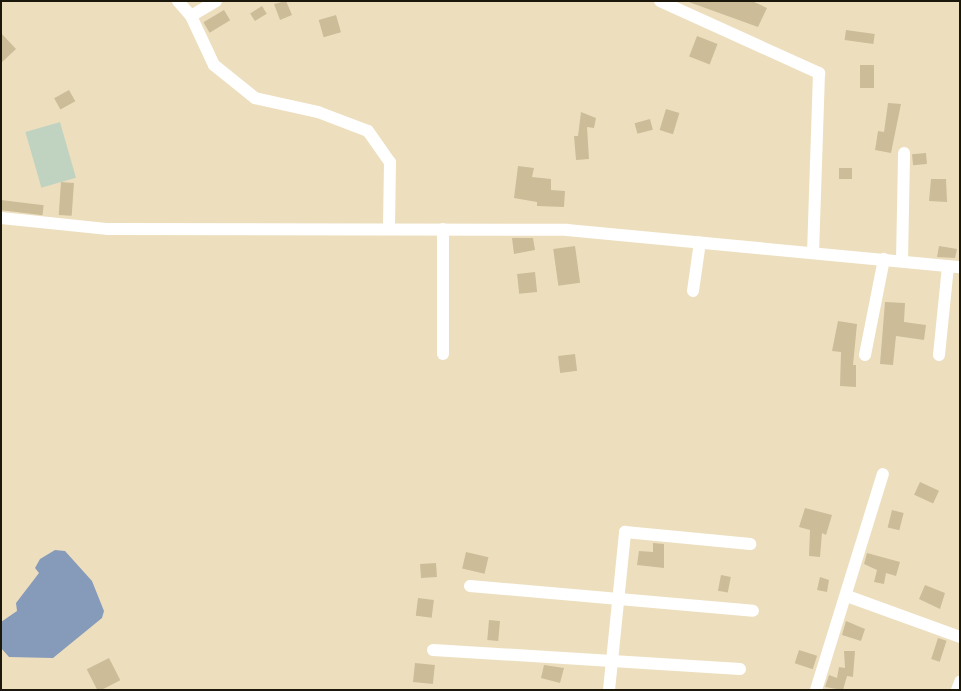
<!DOCTYPE html>
<style>
body{margin:0}
#map{position:relative;width:961px;height:691px;overflow:hidden;background:#eddfbe;font-family:"Asap Condensed",sans-serif}
div>[style]{position:absolute}
.green>*{inset:0;background:#c0d3c1;transform-origin:0 0}
.water>*{inset:0;background:#869aba}
.building>*{inset:0;background:#ccbc98;transform-origin:0 0}
.minor>*{height:12px;margin:-6px;padding:0 6px;transform-origin:6px;border-radius:6px;background:#fff}
span{translate:-50% -50%;white-space:nowrap;text-align:center;line-height:1.15;-webkit-text-stroke:5px #fbedcb;paint-order:stroke}
.frame{position:absolute;inset:0;border:2px solid #1c170b;pointer-events:none}
</style>
<div id="map">
<div class="green">
<i style="left:60px;top:122px;width:58px;height:36px;rotate:74deg"></i>
</div>
<div class="water">
<i style="clip-path:polygon(55px 550px,65px 551px,92px 581px,104px 611px,102px 618px,53px 658px,9px 657px,1px 648px,1px 622px,17px 611px,16px 603px,39px 573px,35px 568px,40px 559px)"></i>
</div>
<div class="building">
<i style="clip-path:polygon(286px 1px,292px 15px,280px 20px,274px 4px)"></i>
<i style="clip-path:polygon(686px 1px,752px 1px,767px 8px,758px 27px)"></i>
<i style="left:262px;top:6px;width:9px;height:14px;rotate:58deg"></i>
<i style="left:224px;top:10px;width:12px;height:24px;rotate:59deg"></i>
<i style="left:336px;top:15px;width:18px;height:18px;rotate:74deg"></i>
<i style="left:846px;top:30px;width:29px;height:10px;rotate:8deg"></i>
<i style="clip-path:polygon(1px 33px,16px 49px,1px 63px)"></i>
<i style="left:697px;top:36px;width:22px;height:22px;rotate:21deg"></i>
<i style="left:860px;top:65px;width:14px;height:23px"></i>
<i style="left:69px;top:90px;width:13px;height:17px;rotate:61deg"></i>
<i style="clip-path:polygon(888px 103px,901px 104px,891px 153px,875px 150px,878px 131px,884px 132px)"></i>
<i style="left:666px;top:109px;width:14px;height:22px;rotate:17deg"></i>
<i style="clip-path:polygon(581px 112px,596px 118px,594px 128px,587px 127px,589px 159px,576px 160px,574px 136px,578px 136px)"></i>
<i style="left:650px;top:119px;width:11px;height:16px;rotate:75deg"></i>
<i style="left:926px;top:153px;width:11px;height:14px;rotate:85deg"></i>
<i style="clip-path:polygon(518px 166px,534px 168px,532px 177px,551px 179px,551px 190px,565px 191px,564px 207px,537px 206px,537px 202px,514px 198px)"></i>
<i style="left:839px;top:168px;width:13px;height:11px"></i>
<i style="clip-path:polygon(931px 179px,946px 179px,947px 202px,929px 201px)"></i>
<i style="left:61px;top:182px;width:13px;height:33px;rotate:4deg"></i>
<i style="left:1px;top:200px;width:43px;height:10px;rotate:7deg"></i>
<i style="clip-path:polygon(512px 238px,533px 238px,535px 250px,514px 254px)"></i>
<i style="left:575px;top:246px;width:37px;height:22px;rotate:82deg"></i>
<i style="clip-path:polygon(939px 246px,957px 249px,955px 258px,937px 257px)"></i>
<i style="left:535px;top:272px;width:20px;height:18px;rotate:84deg"></i>
<i style="clip-path:polygon(885px 302px,905px 303px,904px 322px,926px 325px,924px 340px,896px 336px,893px 365px,880px 364px)"></i>
<i style="clip-path:polygon(838px 321px,857px 324px,853px 365px,856px 365px,856px 387px,840px 386px,841px 352px,832px 351px)"></i>
<i style="left:575px;top:354px;width:17px;height:17px;rotate:83deg"></i>
<i style="left:920px;top:482px;width:21px;height:14px;rotate:25deg"></i>
<i style="clip-path:polygon(805px 508px,832px 515px,826px 535px,822px 533px,820px 557px,809px 556px,810px 530px,799px 527px)"></i>
<i style="left:892px;top:510px;width:12px;height:18px;rotate:14deg"></i>
<i style="clip-path:polygon(653px 543px,664px 544px,664px 568px,637px 565px,639px 551px,653px 552px)"></i>
<i style="left:466px;top:552px;width:23px;height:17px;rotate:13deg"></i>
<i style="clip-path:polygon(867px 553px,900px 562px,896px 576px,886px 573px,884px 584px,874px 582px,877px 570px,864px 564px)"></i>
<i style="left:436px;top:563px;width:14px;height:16px;rotate:86deg"></i>
<i style="left:721px;top:575px;width:10px;height:16px;rotate:11deg"></i>
<i style="clip-path:polygon(820px 577px,829px 580px,827px 592px,817px 590px)"></i>
<i style="clip-path:polygon(925px 585px,945px 593px,940px 609px,919px 599px)"></i>
<i style="left:418px;top:598px;width:16px;height:18px;rotate:7deg"></i>
<i style="left:489px;top:620px;width:11px;height:20px;rotate:5deg"></i>
<i style="clip-path:polygon(846px 621px,865px 629px,861px 641px,842px 635px)"></i>
<i style="left:938px;top:638px;width:9px;height:22px;rotate:18deg"></i>
<i style="left:799px;top:650px;width:19px;height:14px;rotate:18deg"></i>
<i style="clip-path:polygon(844px 651px,855px 651px,853px 677px,847px 676px,843px 690px,825px 687px,829px 675px,837px 678px,839px 667px,845px 668px)"></i>
<i style="left:109px;top:658px;width:25px;height:25px;rotate:63deg"></i>
<i style="left:415px;top:663px;width:20px;height:19px;rotate:6deg"></i>
<i style="clip-path:polygon(544px 665px,564px 668px,560px 683px,541px 678px)"></i>
</div>
<div class="minor">
<i style="left:178px;top:1px;width:20px;rotate:49deg"></i>
<i style="left:216px;top:1px;width:29px;rotate:149deg"></i>
<i style="left:191px;top:16px;width:54px;rotate:64.9deg"></i>
<i style="left:214px;top:65px;width:53px;rotate:38.8deg"></i>
<i style="left:255px;top:98px;width:65px;rotate:12.5deg"></i>
<i style="left:318px;top:112px;width:53px;rotate:20.8deg"></i>
<i style="left:368px;top:131px;width:38px;rotate:55deg"></i>
<i style="left:390px;top:162px;width:66px;rotate:90.9deg"></i>
<i style="left:660px;top:1px;width:175px;rotate:24.4deg"></i>
<i style="left:819px;top:73px;width:178px;rotate:91.9deg"></i>
<i style="left:1px;top:218px;width:108px;rotate:5.9deg"></i>
<i style="left:108px;top:229px;width:459px;rotate:0.1deg"></i>
<i style="left:567px;top:230px;width:395px;rotate:5.4deg"></i>
<i style="left:902px;top:261px;width:108px;rotate:-88.9deg"></i>
<i style="left:693px;top:291px;width:49px;rotate:-81.9deg"></i>
<i style="left:443px;top:354px;width:125px;rotate:-90deg"></i>
<i style="left:865px;top:355px;width:98px;rotate:-78.8deg"></i>
<i style="left:939px;top:355px;width:89px;rotate:-84.2deg"></i>
<i style="left:470px;top:586px;width:284px;rotate:5deg"></i>
<i style="left:847px;top:596px;width:120px;rotate:19.9deg"></i>
<i style="left:433px;top:650px;width:179px;rotate:3.5deg"></i>
<i style="left:612px;top:661px;width:29px;rotate:96deg"></i>
<i style="left:740px;top:669px;width:128px;rotate:-176.4deg"></i>
<i style="left:612px;top:661px;width:130px;rotate:-84.2deg"></i>
<i style="left:625px;top:532px;width:126px;rotate:5.5deg"></i>
<i style="left:816px;top:690px;width:226px;rotate:-72.8deg"></i>
<i style="left:957px;top:690px;width:9px;rotate:-69deg"></i>
</div>
<div class="frame"></div>
</div>
